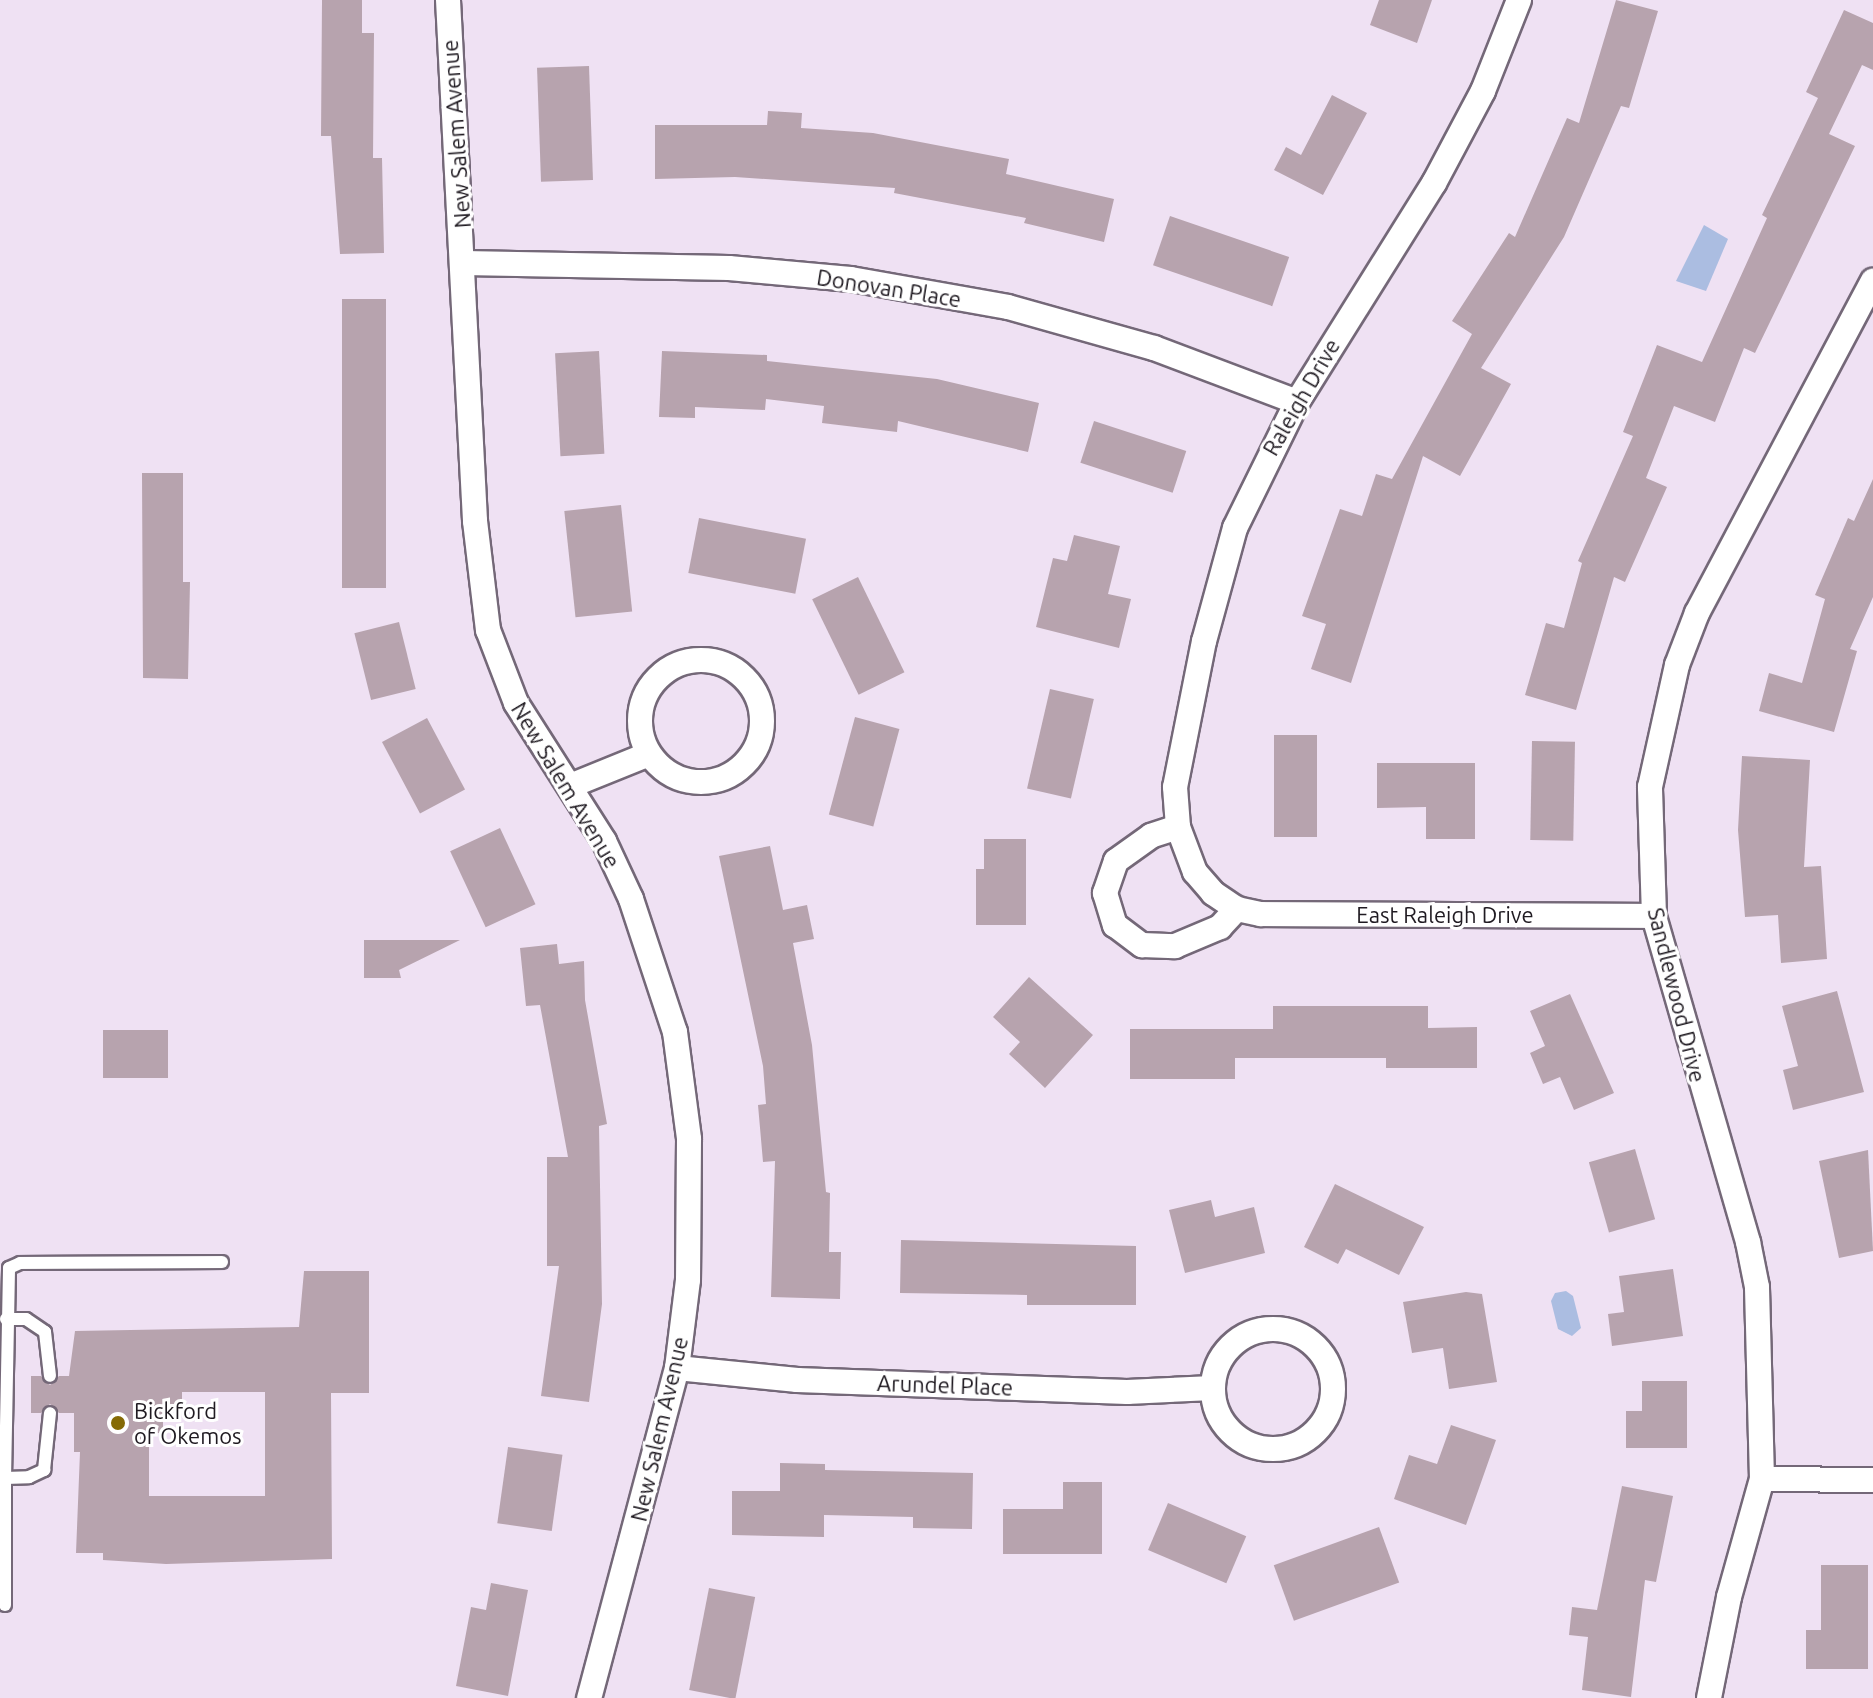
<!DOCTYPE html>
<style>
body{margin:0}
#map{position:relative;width:1873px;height:1698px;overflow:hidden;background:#efe1f3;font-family:Ubuntu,sans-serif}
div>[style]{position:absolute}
.water>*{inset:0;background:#abbde1}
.building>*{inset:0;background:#b7a3ae;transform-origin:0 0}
.roads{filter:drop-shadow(2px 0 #746878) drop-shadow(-2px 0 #746878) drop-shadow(0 2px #746878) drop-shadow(0 -2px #746878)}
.lane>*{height:12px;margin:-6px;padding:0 6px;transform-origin:6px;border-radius:6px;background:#fff}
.street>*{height:24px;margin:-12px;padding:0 12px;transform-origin:12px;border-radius:12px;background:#fff}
.street>.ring{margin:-12px;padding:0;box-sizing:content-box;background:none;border:24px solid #fff;border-radius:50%}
.dots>*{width:22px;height:22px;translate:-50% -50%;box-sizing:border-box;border:4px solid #fff;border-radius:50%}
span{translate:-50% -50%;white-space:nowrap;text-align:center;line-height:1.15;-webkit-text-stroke:6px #fff;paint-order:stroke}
.street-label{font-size:22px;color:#1f1a21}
.poi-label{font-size:22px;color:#1f1a21}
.left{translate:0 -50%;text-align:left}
</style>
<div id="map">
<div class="water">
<i style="clip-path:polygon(1704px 225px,1728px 239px,1706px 291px,1676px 281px)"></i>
<i style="clip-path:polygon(1566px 1291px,1573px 1296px,1581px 1328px,1572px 1336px,1558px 1329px,1551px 1301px,1555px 1293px)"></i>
</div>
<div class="building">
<i style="clip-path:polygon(322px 0,362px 0,362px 33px,374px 33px,373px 158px,382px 158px,384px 253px,340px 254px,331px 136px,321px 136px)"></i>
<i style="clip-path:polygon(1379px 0,1432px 0,1417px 43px,1370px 25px)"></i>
<i style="clip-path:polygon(1616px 0,1658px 11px,1629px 108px,1621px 106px,1564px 237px,1481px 368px,1511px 384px,1460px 476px,1423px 456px,1351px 683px,1311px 669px,1326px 624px,1302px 616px,1340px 509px,1362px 516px,1376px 474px,1392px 479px,1472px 334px,1452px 321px,1509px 233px,1515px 237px,1567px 118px,1579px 123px)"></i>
<i style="clip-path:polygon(1844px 10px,1873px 23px,1873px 70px,1862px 65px,1829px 134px,1855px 146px,1755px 353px,1744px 348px,1715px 422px,1674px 406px,1646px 478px,1667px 487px,1625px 582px,1614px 577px,1576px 710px,1525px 695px,1546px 623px,1564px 628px,1582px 563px,1578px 561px,1633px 436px,1623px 432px,1657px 345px,1702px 362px,1767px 218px,1762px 215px,1818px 98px,1806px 92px)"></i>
<i style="left:589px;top:66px;width:114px;height:52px;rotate:88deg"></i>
<i style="clip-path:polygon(1332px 95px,1367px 113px,1323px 195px,1274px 170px,1286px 147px,1301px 155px)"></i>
<i style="clip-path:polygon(768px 111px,802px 113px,801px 128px,873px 133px,1009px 159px,1006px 174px,1114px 199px,1104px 242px,1024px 223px,1026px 218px,894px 193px,895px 188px,735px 177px,655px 179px,655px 125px,767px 125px)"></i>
<i style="left:1170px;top:216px;width:126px;height:52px;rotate:19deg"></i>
<i style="left:342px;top:299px;width:44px;height:289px"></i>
<i style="left:599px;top:351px;width:103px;height:44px;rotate:87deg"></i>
<i style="clip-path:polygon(662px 351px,767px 355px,767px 361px,937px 379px,1039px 403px,1028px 452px,898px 421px,897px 432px,822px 423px,824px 406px,766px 399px,765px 410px,695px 407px,695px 418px,659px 417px)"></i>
<i style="left:1094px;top:421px;width:97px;height:44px;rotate:18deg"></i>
<i style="clip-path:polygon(142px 473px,183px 473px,183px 582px,190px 582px,188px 679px,143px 678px)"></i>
<i style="clip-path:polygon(1873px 479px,1873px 597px,1850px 649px,1857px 651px,1834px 732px,1759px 711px,1769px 673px,1802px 683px,1825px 599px,1815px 595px,1848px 518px,1854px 521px)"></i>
<i style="left:621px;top:505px;width:107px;height:57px;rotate:84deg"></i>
<i style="left:699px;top:518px;width:109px;height:56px;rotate:11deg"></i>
<i style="clip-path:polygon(1074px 535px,1120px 546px,1108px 594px,1131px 599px,1119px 648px,1036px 627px,1053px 558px,1067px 561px)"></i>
<i style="left:858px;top:577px;width:106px;height:51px;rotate:64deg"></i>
<i style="left:399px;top:622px;width:69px;height:46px;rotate:76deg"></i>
<i style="left:1050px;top:689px;width:45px;height:102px;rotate:13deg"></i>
<i style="left:855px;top:717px;width:46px;height:101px;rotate:15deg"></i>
<i style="left:427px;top:718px;width:81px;height:51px;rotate:62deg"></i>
<i style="left:1274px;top:735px;width:43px;height:102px"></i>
<i style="left:1532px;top:741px;width:43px;height:99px;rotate:1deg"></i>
<i style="clip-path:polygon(1742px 756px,1810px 760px,1804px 867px,1821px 866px,1827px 959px,1781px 963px,1778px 915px,1745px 917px,1738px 830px)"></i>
<i style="clip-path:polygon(1377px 763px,1475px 763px,1475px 839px,1426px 839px,1426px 807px,1377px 808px)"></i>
<i style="left:500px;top:828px;width:84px;height:55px;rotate:65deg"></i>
<i style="clip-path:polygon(984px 839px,1026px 839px,1026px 925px,976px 925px,976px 869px,984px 869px)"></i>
<i style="clip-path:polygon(770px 846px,783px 910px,807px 905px,814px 939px,793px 943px,812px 1045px,826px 1192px,830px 1193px,829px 1252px,841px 1252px,840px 1299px,771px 1297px,775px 1161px,763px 1162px,758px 1105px,766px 1104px,763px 1066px,719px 856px)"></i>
<i style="clip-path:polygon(364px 940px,460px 940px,399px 970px,401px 978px,364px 978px)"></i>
<i style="clip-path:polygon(557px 944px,559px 964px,584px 961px,585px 1000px,607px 1124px,599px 1126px,602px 1304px,589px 1402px,541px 1396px,559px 1266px,547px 1266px,547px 1157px,568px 1157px,540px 1005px,526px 1006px,520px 948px)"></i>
<i style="clip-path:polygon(1029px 977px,1093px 1035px,1045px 1088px,1009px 1054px,1020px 1042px,993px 1017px)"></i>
<i style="clip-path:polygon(1837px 991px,1864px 1092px,1793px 1110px,1783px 1070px,1798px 1066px,1782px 1006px)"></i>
<i style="clip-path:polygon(1570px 994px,1614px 1093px,1574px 1110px,1560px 1077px,1543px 1084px,1530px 1053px,1545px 1046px,1530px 1011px)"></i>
<i style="clip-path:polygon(1273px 1006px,1428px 1006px,1428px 1028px,1477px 1027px,1477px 1068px,1386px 1068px,1386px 1058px,1235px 1058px,1235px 1079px,1130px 1079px,1130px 1029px,1273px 1029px)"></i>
<i style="left:103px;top:1030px;width:65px;height:48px"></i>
<i style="left:1635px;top:1149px;width:73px;height:48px;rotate:74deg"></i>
<i style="clip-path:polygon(1868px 1150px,1873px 1251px,1839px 1258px,1819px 1161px)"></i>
<i style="clip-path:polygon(1335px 1184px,1424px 1227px,1399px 1275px,1346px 1249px,1338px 1264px,1304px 1247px)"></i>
<i style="clip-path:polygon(1211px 1200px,1215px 1217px,1254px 1207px,1265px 1253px,1185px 1273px,1169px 1210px)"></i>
<i style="clip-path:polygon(901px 1240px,1136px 1246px,1136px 1305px,1027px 1305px,1027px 1295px,900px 1293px)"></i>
<i style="clip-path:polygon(1673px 1269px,1683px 1336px,1612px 1346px,1608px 1314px,1624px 1312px,1619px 1276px)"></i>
<i style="clip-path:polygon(evenodd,304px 1271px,369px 1271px,369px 1393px,331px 1393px,332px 1559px,166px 1564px,103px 1560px,103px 1553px,76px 1553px,80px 1452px,74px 1452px,74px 1413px,59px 1413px,50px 1404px,41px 1413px,31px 1413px,31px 1376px,41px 1376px,50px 1385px,59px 1376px,69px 1376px,75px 1331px,299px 1327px,304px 1271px,182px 1392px,265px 1392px,265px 1496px,149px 1496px,149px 1433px,163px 1433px,163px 1408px,182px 1408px,182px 1392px)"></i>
<i style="clip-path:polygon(1466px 1292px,1482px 1294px,1497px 1382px,1449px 1389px,1443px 1348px,1412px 1353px,1403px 1302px)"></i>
<i style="clip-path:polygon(1642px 1381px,1687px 1381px,1687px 1448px,1626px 1448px,1626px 1411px,1642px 1411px)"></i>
<i style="clip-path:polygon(1451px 1425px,1496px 1440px,1466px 1525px,1394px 1499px,1409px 1455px,1437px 1464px)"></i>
<i style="left:508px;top:1447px;width:55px;height:77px;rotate:8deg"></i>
<i style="clip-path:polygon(780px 1463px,825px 1464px,825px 1470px,973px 1473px,972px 1529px,913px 1528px,913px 1517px,824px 1515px,824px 1537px,732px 1535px,732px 1491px,780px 1491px)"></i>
<i style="clip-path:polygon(1063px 1482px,1102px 1482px,1102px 1554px,1003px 1554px,1003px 1509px,1063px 1509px)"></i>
<i style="clip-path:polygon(1622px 1486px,1673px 1496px,1656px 1582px,1645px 1580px,1631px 1697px,1582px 1690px,1588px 1637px,1569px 1635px,1572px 1607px,1597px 1610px)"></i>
<i style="left:1168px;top:1503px;width:85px;height:51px;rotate:23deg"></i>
<i style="left:1379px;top:1527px;width:59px;height:112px;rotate:70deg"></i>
<i style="clip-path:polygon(1821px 1565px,1868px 1565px,1868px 1669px,1806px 1669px,1806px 1630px,1821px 1630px)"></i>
<i style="clip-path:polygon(491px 1583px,528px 1590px,508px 1696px,456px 1686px,471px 1607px,486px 1610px)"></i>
<i style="left:709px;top:1588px;width:47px;height:104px;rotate:11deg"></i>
</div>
<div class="roads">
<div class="lane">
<i style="left:6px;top:1319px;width:20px"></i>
<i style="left:26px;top:1319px;width:23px;rotate:34deg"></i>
<i style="left:45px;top:1332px;width:44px;rotate:83.5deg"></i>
<i style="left:0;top:1478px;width:5px"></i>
<i style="left:5px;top:1478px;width:210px;rotate:-88.9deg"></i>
<i style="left:9px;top:1268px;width:12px;rotate:-24deg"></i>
<i style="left:20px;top:1263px;width:202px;rotate:-0.3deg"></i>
<i style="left:5px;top:1605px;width:127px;rotate:-90deg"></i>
<i style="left:5px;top:1478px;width:24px;rotate:-2deg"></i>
<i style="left:29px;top:1477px;width:17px;rotate:-25deg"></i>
<i style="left:44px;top:1470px;width:57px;rotate:-84deg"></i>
</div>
<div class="street">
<i style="left:448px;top:0;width:522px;rotate:87.03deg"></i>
<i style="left:475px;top:521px;width:110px;rotate:83.2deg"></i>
<i style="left:488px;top:630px;width:78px;rotate:69deg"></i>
<i style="left:516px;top:703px;width:164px;rotate:57.5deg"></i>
<i style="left:604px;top:841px;width:64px;rotate:65deg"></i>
<i style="left:631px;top:899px;width:140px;rotate:71.7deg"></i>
<i style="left:675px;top:1032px;width:108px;rotate:82.5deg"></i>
<i style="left:689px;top:1139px;width:141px;rotate:90.4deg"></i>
<i style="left:688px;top:1280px;width:89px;rotate:97.1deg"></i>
<i style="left:677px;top:1368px;width:342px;rotate:104.9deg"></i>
<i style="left:1519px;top:0;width:98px;rotate:111.6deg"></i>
<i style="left:1483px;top:91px;width:104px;rotate:118deg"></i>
<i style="left:1434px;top:183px;width:258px;rotate:122deg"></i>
<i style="left:1297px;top:402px;width:140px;rotate:116.2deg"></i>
<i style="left:1235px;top:528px;width:117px;rotate:105.3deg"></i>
<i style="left:1204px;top:641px;width:149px;rotate:101.2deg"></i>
<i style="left:1175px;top:787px;width:40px;rotate:85.7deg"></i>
<i style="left:1178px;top:827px;width:48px;rotate:69.3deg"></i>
<i style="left:1195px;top:872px;width:28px;rotate:49deg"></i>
<i style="left:1213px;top:893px;width:29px;rotate:34deg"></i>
<i style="left:1237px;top:909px;width:25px;rotate:12deg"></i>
<i style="left:1261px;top:914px;width:393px;rotate:0.3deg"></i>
<i style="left:464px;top:263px;width:265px;rotate:1.1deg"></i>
<i style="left:729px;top:268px;width:122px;rotate:5.2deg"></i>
<i style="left:851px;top:279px;width:159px;rotate:10.1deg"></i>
<i style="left:1008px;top:307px;width:152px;rotate:15.7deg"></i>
<i style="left:1154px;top:348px;width:153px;rotate:20.7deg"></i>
<i class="ring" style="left:640px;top:660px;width:98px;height:98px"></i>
<i style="left:570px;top:786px;width:85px;rotate:-22.1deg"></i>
<i style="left:1178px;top:827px;width:28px;rotate:162deg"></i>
<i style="left:1151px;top:836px;width:43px;rotate:144.5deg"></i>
<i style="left:1116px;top:861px;width:34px;rotate:109deg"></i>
<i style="left:1105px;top:893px;width:34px;rotate:73deg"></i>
<i style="left:1115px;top:925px;width:34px;rotate:37deg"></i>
<i style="left:1142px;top:945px;width:33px;rotate:2deg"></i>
<i style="left:1175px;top:946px;width:49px;rotate:-22.9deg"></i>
<i style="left:1220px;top:927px;width:25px;rotate:-47deg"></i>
<i class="ring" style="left:1213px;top:1329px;width:96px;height:96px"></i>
<i style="left:677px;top:1368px;width:121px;rotate:5.7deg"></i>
<i style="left:797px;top:1380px;width:330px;rotate:2.1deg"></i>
<i style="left:1127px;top:1392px;width:86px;rotate:-2.7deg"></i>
<i style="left:1762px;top:1479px;width:111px;rotate:0.5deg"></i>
<i style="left:1709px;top:1698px;width:103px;rotate:-78.8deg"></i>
<i style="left:1729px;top:1597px;width:123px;rotate:-74.4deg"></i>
<i style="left:1762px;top:1479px;width:192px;rotate:-91.5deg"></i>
<i style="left:1757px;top:1287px;width:46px;rotate:-101.3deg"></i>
<i style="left:1748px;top:1242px;width:339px;rotate:-106.1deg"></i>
<i style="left:1654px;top:916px;width:129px;rotate:-91.8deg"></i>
<i style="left:1650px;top:787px;width:125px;rotate:-77.5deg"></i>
<i style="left:1677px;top:665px;width:56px;rotate:-69deg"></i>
<i style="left:1697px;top:613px;width:376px;rotate:-62.1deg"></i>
</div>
</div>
<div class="dots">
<i style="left:118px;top:1423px;background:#856a05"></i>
</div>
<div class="street-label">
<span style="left:456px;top:134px;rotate:-94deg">New Salem Avenue</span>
<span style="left:889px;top:288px;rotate:9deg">Donovan Place</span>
<span style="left:1301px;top:397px;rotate:-60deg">Raleigh Drive</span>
<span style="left:566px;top:785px;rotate:59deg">New Salem Avenue</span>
<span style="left:1445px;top:915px">East Raleigh Drive</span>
<span style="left:1677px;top:995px;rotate:76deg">Sandlewood Drive</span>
<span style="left:945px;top:1385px;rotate:2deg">Arundel Place</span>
<span style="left:659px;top:1429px;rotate:-77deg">New Salem Avenue</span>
</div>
<div class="poi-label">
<span class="left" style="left:134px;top:1423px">Bickford<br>of Okemos</span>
</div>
</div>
